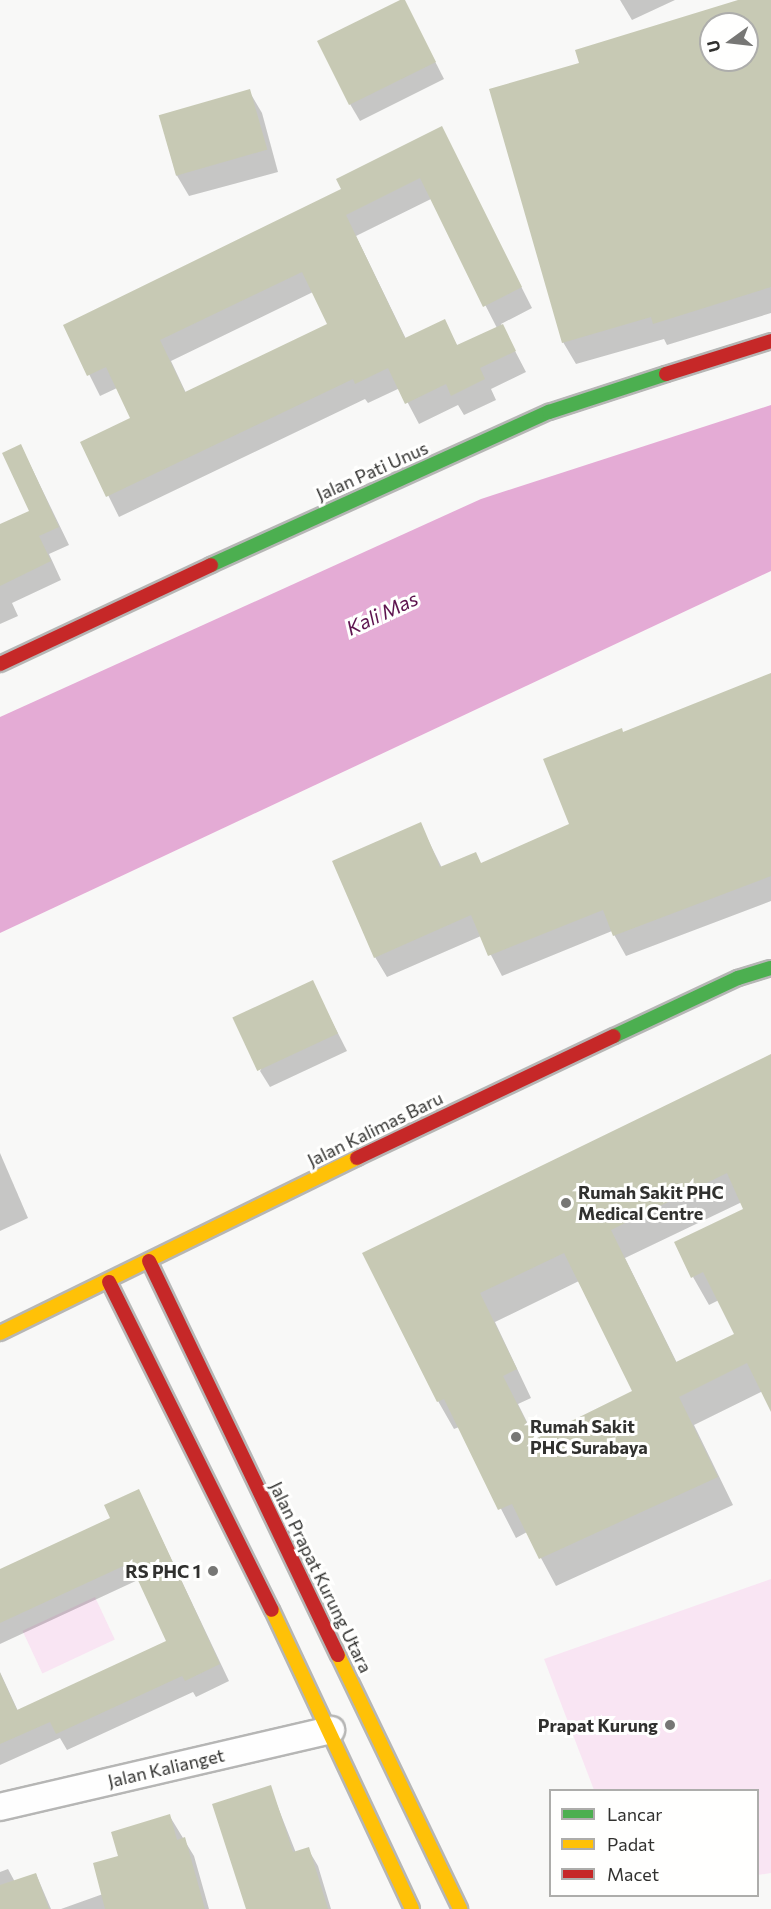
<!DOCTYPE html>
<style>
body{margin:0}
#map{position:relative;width:771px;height:1909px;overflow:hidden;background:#f8f8f7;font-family:Commissioner,sans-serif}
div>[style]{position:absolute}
.green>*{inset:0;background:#f9e5f3;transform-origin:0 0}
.water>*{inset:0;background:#e4abd5}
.shadow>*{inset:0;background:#0003}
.building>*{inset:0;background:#c7c9b4;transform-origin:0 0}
.roads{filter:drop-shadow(2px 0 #b6b6b5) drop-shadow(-2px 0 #b6b6b5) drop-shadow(0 2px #b6b6b5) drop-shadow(0 -2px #b6b6b5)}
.street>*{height:26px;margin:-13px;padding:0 13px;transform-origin:13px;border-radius:13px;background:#fefefe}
.fast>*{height:14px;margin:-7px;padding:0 7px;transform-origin:7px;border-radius:7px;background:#4caf50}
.slow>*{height:14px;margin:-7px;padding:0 7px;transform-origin:7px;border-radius:7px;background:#ffc107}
.jam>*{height:14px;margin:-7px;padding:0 7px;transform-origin:7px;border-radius:7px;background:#c62828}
.dots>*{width:16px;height:16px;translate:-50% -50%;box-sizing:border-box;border:3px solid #fffffe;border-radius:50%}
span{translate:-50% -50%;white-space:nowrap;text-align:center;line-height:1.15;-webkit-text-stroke:6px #fffffe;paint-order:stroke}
.street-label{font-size:18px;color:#31312f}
.poi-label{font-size:18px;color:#31312f;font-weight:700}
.left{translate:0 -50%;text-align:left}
.right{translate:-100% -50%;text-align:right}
.water-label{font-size:20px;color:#5d134e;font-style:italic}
.legend{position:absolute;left:549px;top:1789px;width:210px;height:108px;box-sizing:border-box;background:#fffffe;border:2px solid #adadab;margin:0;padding:8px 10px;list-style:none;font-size:18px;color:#31312f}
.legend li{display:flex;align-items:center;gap:12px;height:30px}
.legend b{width:30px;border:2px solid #adadab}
.north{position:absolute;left:699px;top:12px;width:60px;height:60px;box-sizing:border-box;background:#fffffe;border:2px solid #adadab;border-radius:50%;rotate:255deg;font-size:16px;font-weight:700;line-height:24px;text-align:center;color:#31312f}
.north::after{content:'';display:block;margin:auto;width:21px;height:27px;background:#777775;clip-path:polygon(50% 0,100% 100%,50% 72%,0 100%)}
</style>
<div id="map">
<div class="green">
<i style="clip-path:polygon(771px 1579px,771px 1873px,758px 1875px,758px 1790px,594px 1790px,544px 1659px)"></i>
<i style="left:95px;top:1597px;width:47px;height:80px;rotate:65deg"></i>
</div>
<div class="water">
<i style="clip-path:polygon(771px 405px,771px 571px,0 933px,0 717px,481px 499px)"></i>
</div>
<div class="shadow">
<i style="clip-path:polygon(404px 0,444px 79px,360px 121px,350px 104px)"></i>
<i style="clip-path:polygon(620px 0,675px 0,632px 20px)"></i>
<i style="clip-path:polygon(evenodd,744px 0,771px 0,771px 313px,667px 345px,664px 339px,576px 364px,563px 342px,580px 64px,744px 0,711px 24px,747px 24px,747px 60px,711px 60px,711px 24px)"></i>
<i style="clip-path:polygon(249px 91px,262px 113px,278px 172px,189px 196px,176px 174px,160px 116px)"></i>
<i style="clip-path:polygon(evenodd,441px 128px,532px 308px,501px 324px,526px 372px,491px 389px,496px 400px,464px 415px,458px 405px,419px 424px,400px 388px,368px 403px,365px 399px,119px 517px,82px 443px,132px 419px,117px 388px,100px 396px,65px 326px,343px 190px,441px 128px,431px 199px,497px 328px,458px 347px,444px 321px,406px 339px,356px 236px,431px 199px,441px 128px,313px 292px,329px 325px,186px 393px,171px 361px,313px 292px)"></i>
<i style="clip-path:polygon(21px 446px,69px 545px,49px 554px,61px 580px,12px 603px,18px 616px,0 624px,0 526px,31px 511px)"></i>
<i style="clip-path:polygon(771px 675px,771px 901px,626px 956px,612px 931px,502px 976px,481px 936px,387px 977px,375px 957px,420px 824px,442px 868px,481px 864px,571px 825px,623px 734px)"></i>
<i style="clip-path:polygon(312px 982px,347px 1051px,270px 1087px,260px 1071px)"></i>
<i style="clip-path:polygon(evenodd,771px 1056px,771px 1405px,763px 1391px,694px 1425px,733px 1505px,556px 1586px,527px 1532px,516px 1538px,459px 1427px,454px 1429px,438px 1401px,364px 1254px,771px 1056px,742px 1202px,745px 1209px,693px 1277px,709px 1305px,719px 1300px,736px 1334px,677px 1363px,625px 1258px,742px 1202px,771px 1056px,579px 1281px,634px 1392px,536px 1440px,518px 1404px,531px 1398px,495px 1322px,579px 1281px)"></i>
<i style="clip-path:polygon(0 1153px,28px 1218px,0 1231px)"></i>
<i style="clip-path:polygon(139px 1491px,229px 1681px,196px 1697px,193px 1692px,67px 1750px,60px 1738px,0 1765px,0 1672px,18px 1711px,168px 1642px,140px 1579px,0 1644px,0 1570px,112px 1519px)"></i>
<i style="clip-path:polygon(270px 1787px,296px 1853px,308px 1849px,318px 1866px,331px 1909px,247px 1909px)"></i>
<i style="clip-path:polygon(169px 1815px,194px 1856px,209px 1909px,61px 1909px,103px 1894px,120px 1857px)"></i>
<i style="clip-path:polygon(8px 1869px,15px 1882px,36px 1874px,51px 1909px,0 1909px,0 1872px)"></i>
</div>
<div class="building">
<i style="clip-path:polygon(400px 0,405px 0,436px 62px,349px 105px,317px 41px)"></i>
<i style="clip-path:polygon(evenodd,738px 0,771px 0,771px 287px,653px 324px,651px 317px,562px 343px,489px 89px,579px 63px,575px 50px,738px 0,711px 24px,747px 24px,747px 60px,711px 60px,711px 24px)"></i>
<i style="left:250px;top:89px;width:63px;height:95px;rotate:74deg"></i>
<i style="clip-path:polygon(evenodd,442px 126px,522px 287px,483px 307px,420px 178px,346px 215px,405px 338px,445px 319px,457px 345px,503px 324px,516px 351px,480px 368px,485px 379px,451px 396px,446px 384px,405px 404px,388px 368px,355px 384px,353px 379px,106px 497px,80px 442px,130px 418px,106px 367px,87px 376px,63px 325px,341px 189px,336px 179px,442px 126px,302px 272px,327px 324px,185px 392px,160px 340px,302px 272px)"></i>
<i style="clip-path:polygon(21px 444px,59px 527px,39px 536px,51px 561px,0 586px,0 524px,29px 511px,2px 453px)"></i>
<i style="clip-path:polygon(771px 673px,771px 876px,613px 936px,603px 910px,488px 956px,471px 915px,374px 958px,332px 861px,421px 822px,440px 867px,476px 852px,481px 863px,569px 824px,543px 759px,622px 728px,623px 732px)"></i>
<i style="left:313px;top:980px;width:59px;height:89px;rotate:65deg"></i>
<i style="clip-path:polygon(evenodd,771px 1054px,771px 1412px,747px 1363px,679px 1397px,718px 1477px,539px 1559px,512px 1504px,498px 1510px,444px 1399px,437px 1402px,362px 1253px,771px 1054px,727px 1173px,743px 1209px,674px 1242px,691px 1278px,703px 1272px,734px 1334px,676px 1362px,611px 1230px,727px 1173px,771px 1054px,564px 1253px,632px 1391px,535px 1439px,503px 1376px,517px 1369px,480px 1293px,564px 1253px)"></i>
<i style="clip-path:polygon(139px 1489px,220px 1664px,185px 1681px,182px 1676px,56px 1734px,50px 1722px,0 1744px,0 1673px,17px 1710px,166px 1641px,130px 1563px,0 1623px,0 1569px,110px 1518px,104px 1505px)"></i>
<i style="clip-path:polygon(271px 1785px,293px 1852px,309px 1847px,328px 1909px,246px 1909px,212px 1804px)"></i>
<i style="clip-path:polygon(170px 1814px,177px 1840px,185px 1837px,205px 1909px,105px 1909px,93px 1863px,118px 1856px,111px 1832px)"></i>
<i style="clip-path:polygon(36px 1873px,49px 1909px,0 1909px,0 1885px)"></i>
</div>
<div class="roads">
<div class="street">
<i style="left:0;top:1807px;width:340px;rotate:-13.1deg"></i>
</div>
<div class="fast">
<i style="left:211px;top:565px;width:371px;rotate:-24.4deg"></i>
<i style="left:549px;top:412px;width:123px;rotate:-18deg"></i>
<i style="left:614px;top:1036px;width:137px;rotate:-25.1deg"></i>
<i style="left:738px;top:978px;width:34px;rotate:-17deg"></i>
</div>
<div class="slow">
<i style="left:0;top:1333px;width:398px;rotate:-26.1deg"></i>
<i style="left:272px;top:1610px;width:330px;rotate:64.9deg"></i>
<i style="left:338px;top:1655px;width:282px;rotate:64.3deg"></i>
</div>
<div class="jam">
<i style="left:666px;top:374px;width:110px;rotate:-17.4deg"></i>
<i style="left:0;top:664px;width:233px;rotate:-25.1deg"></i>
<i style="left:357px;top:1158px;width:284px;rotate:-25.4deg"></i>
<i style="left:149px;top:1261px;width:437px;rotate:64.4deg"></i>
<i style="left:109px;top:1282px;width:366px;rotate:63.6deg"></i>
</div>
</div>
<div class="dots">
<i style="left:566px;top:1203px;background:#777775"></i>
<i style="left:516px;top:1437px;background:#777775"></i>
<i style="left:213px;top:1571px;background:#777775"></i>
<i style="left:670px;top:1725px;background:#777775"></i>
</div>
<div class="street-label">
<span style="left:372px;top:471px;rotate:-24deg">Jalan Pati Unus</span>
<span style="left:375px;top:1129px;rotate:-26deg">Jalan Kalimas Baru</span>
<span style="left:321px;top:1577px;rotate:64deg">Jalan Prapat Kurung Utara</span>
<span style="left:166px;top:1768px;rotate:-13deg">Jalan Kalianget</span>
</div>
<div class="poi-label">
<span class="left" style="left:578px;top:1203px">Rumah Sakit PHC<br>Medical Centre</span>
<span class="left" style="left:530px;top:1437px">Rumah Sakit<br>PHC Surabaya</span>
<span class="right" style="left:201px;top:1571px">RS PHC 1</span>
<span class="right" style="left:658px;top:1725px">Prapat Kurung</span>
</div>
<div class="water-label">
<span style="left:382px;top:613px;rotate:-25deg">Kali Mas</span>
</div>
<ul class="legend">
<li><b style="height:8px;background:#4caf50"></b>Lancar</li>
<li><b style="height:8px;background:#ffc107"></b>Padat</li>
<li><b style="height:8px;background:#c62828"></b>Macet</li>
</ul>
<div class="north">U</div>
</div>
